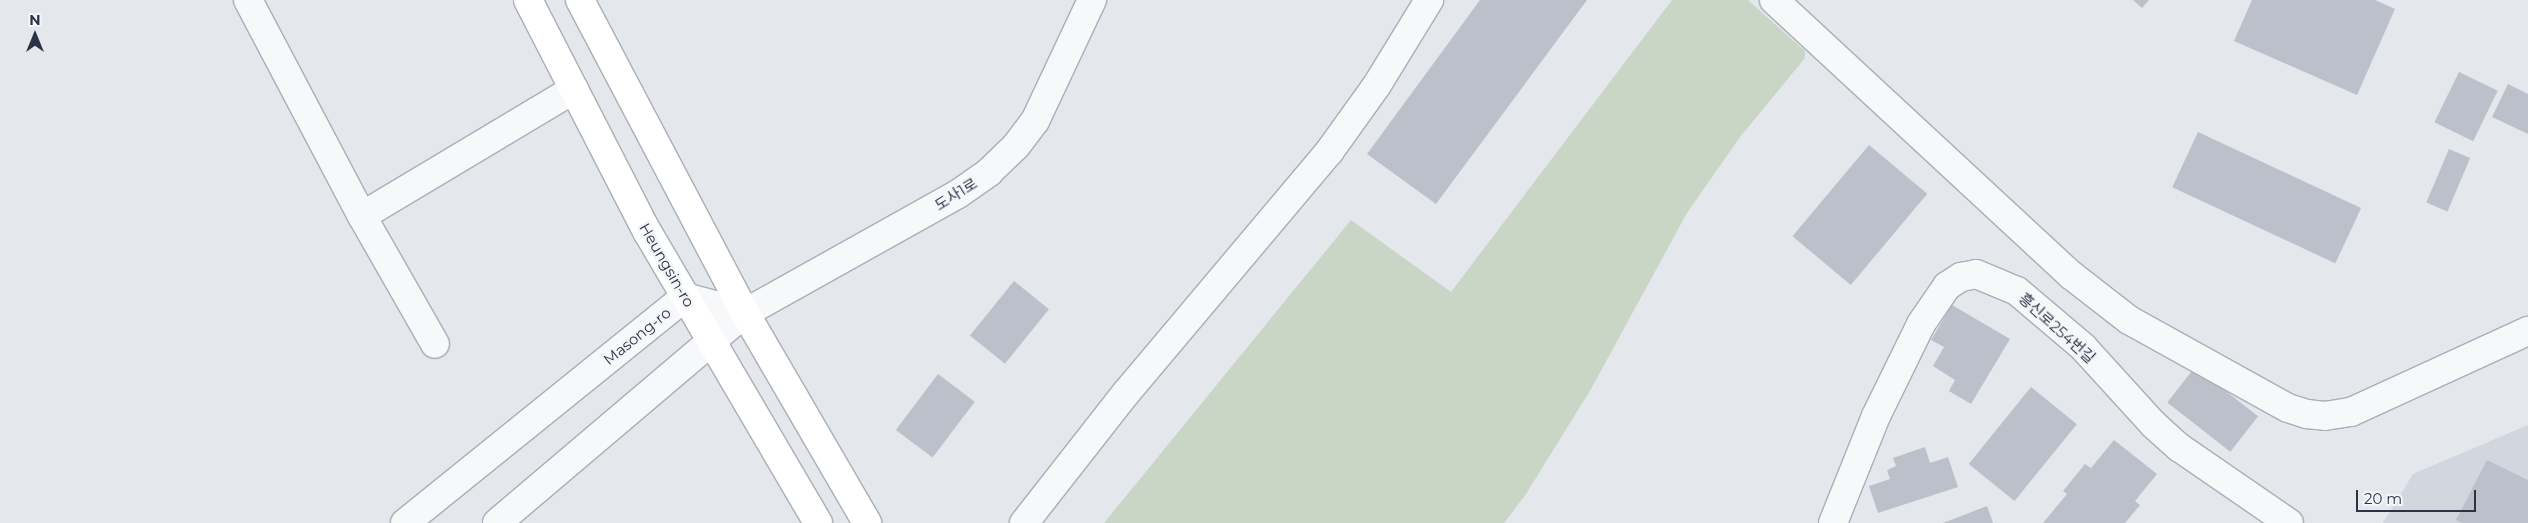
<!DOCTYPE html>
<meta charset="utf-8">
<style>
body{margin:0}
#map{position:relative;width:2528px;height:523px;overflow:hidden;background:#e4e7ec;font-family:Montserrat,"Noto Sans KR",sans-serif}
div>[style]{position:absolute}
.built>*{inset:0;background:#d2d6de}
.green>*{inset:0;background:#c9d6c5}
.building>*{inset:0;background:#bbc0ca;transform-origin:0 0}
.roads{filter:drop-shadow(1px 0 #a9aeb7) drop-shadow(-1px 0 #a9aeb7) drop-shadow(0 1px #a9aeb7) drop-shadow(0 -1px #a9aeb7)}
.minor>*{height:28px;margin:-14px;padding:0 14px;transform-origin:14px;border-radius:14px;background:#f7f8fa}
.major>*{height:28px;margin:-14px;padding:0 14px;transform-origin:14px;border-radius:14px;background:#fff}
span{translate:-50% -50%;white-space:nowrap;text-align:center;line-height:1.15;-webkit-text-stroke:5px #f4f6f9;paint-order:stroke}
.street-label{font-size:15px;color:#2b3445}
.north{position:absolute;left:10px;top:10px;width:50px;height:50px;-webkit-text-stroke:4px #f4f6f9;paint-order:stroke;rotate:0deg;font-size:14px;font-weight:700;line-height:20px;text-align:center;color:#2b3445}
.north::after{content:'';display:block;margin:auto;width:18px;height:22px;background:#2b3445;clip-path:polygon(50% 0,100% 100%,50% 72%,0 100%)}
.scale{position:absolute;left:2356px;top:490px;width:120px;height:22px;box-sizing:border-box;border:2px solid #2b3445;border-top:0;padding-left:6px;font-size:15px;line-height:18px;white-space:nowrap;color:#2b3445;-webkit-text-stroke:4px #f4f6f9;paint-order:stroke}
</style>
<div id="map">
<div class="built">
<i style="clip-path:polygon(2528px 425px,2528px 523px,2383px 523px,2413px 474px)"></i>
</div>
<div class="green">
<i style="clip-path:polygon(1672px 0,1748px 0,1805px 51px,1805px 58px,1740px 137px,1687px 213px,1591px 389px,1526px 494px,1504px 523px,1104px 523px,1351px 220px,1451px 292px)"></i>
</div>
<div class="building">
<i style="clip-path:polygon(1480px 0,1587px 0,1436px 204px,1367px 154px)"></i>
<i style="clip-path:polygon(2133px 0,2149px 0,2142px 8px)"></i>
<i style="clip-path:polygon(2252px 0,2375px 0,2395px 9px,2357px 95px,2234px 41px)"></i>
<i style="left:2459px;top:72px;width:43px;height:56px;rotate:26deg"></i>
<i style="clip-path:polygon(2508px 84px,2528px 94px,2528px 134px,2492px 117px)"></i>
<i style="left:2198px;top:132px;width:180px;height:61px;rotate:25deg"></i>
<i style="left:1869px;top:145px;width:76px;height:119px;rotate:40deg"></i>
<i style="left:2449px;top:149px;width:23px;height:58px;rotate:23deg"></i>
<i style="left:1014px;top:281px;width:45px;height:70px;rotate:39deg"></i>
<i style="clip-path:polygon(1952px 305px,2010px 339px,1971px 404px,1949px 391px,1955px 380px,1933px 366px,1944px 347px,1931px 340px)"></i>
<i style="left:2195px;top:367px;width:80px;height:45px;rotate:38deg"></i>
<i style="left:938px;top:374px;width:46px;height:70px;rotate:37deg"></i>
<i style="left:2031px;top:387px;width:59px;height:99px;rotate:39deg"></i>
<i style="clip-path:polygon(2114px 440px,2157px 474px,2135px 501px,2140px 505px,2125px 523px,2043px 523px,2067px 494px,2063px 491px,2085px 464px,2091px 468px)"></i>
<i style="clip-path:polygon(1925px 447px,1930px 463px,1948px 457px,1958px 487px,1878px 513px,1869px 486px,1890px 479px,1887px 470px,1896px 466px,1893px 458px)"></i>
<i style="clip-path:polygon(2487px 460px,2528px 480px,2528px 523px,2462px 523px,2456px 520px)"></i>
<i style="clip-path:polygon(1987px 506px,1993px 523px,1943px 523px)"></i>
</div>
<div class="roads">
<div class="minor">
<i style="left:248px;top:0;width:244px;rotate:62.2deg"></i>
<i style="left:362px;top:216px;width:147px;rotate:60.3deg"></i>
<i style="left:1774px;top:0;width:405px;rotate:42.8deg"></i>
<i style="left:2071px;top:275px;width:73px;rotate:37.8deg"></i>
<i style="left:2129px;top:320px;width:182px;rotate:29deg"></i>
<i style="left:2288px;top:408px;width:20px;rotate:18deg"></i>
<i style="left:2307px;top:414px;width:18px;rotate:6deg"></i>
<i style="left:2325px;top:416px;width:26px;rotate:-9deg"></i>
<i style="left:2351px;top:412px;width:195px;rotate:-24.6deg"></i>
<i style="left:362px;top:216px;width:247px;rotate:-30.9deg"></i>
<i style="left:405px;top:523px;width:360px;rotate:-38.9deg"></i>
<i style="left:685px;top:297px;width:62px;rotate:14.9deg"></i>
<i style="left:497px;top:523px;width:325px;rotate:-40.3deg"></i>
<i style="left:745px;top:313px;width:244px;rotate:-29.2deg"></i>
<i style="left:958px;top:194px;width:38px;rotate:-35deg"></i>
<i style="left:989px;top:172px;width:37px;rotate:-44deg"></i>
<i style="left:1016px;top:146px;width:31px;rotate:-53deg"></i>
<i style="left:1035px;top:121px;width:134px;rotate:-64.8deg"></i>
<i style="left:1024px;top:523px;width:165px;rotate:-51.9deg"></i>
<i style="left:1126px;top:393px;width:315px;rotate:-49.9deg"></i>
<i style="left:1329px;top:152px;width:82px;rotate:-54.4deg"></i>
<i style="left:1377px;top:85px;width:100px;rotate:-58.5deg"></i>
<i style="left:1833px;top:523px;width:115px;rotate:-68.1deg"></i>
<i style="left:1876px;top:416px;width:102px;rotate:-63.9deg"></i>
<i style="left:1921px;top:324px;width:46px;rotate:-55.6deg"></i>
<i style="left:1947px;top:286px;width:17px;rotate:-33deg"></i>
<i style="left:1961px;top:277px;width:15px;rotate:-11deg"></i>
<i style="left:1976px;top:274px;width:44px;rotate:22.5deg"></i>
<i style="left:2017px;top:291px;width:87px;rotate:40.3deg"></i>
<i style="left:2083px;top:347px;width:104px;rotate:47.7deg"></i>
<i style="left:2153px;top:424px;width:36px;rotate:42deg"></i>
<i style="left:2180px;top:448px;width:132px;rotate:34.5deg"></i>
</div>
<div class="major">
<i style="left:528px;top:0;width:262px;rotate:62.8deg"></i>
<i style="left:648px;top:233px;width:336px;rotate:59.6deg"></i>
<i style="left:580px;top:0;width:354px;rotate:62.2deg"></i>
<i style="left:745px;top:313px;width:243px;rotate:59.8deg"></i>
</div>
</div>
<div class="street-label">
<span style="left:956px;top:194px;rotate:-32deg">도사1로</span>
<span style="left:667px;top:265px;rotate:60deg">Heungsin-ro</span>
<span style="left:2057px;top:328px;rotate:42deg">흥신로254번길</span>
<span style="left:637px;top:336px;rotate:-39deg">Masong-ro</span>
</div>
<div class="north">N</div>
<div class="scale">20 m</div>
</div>
